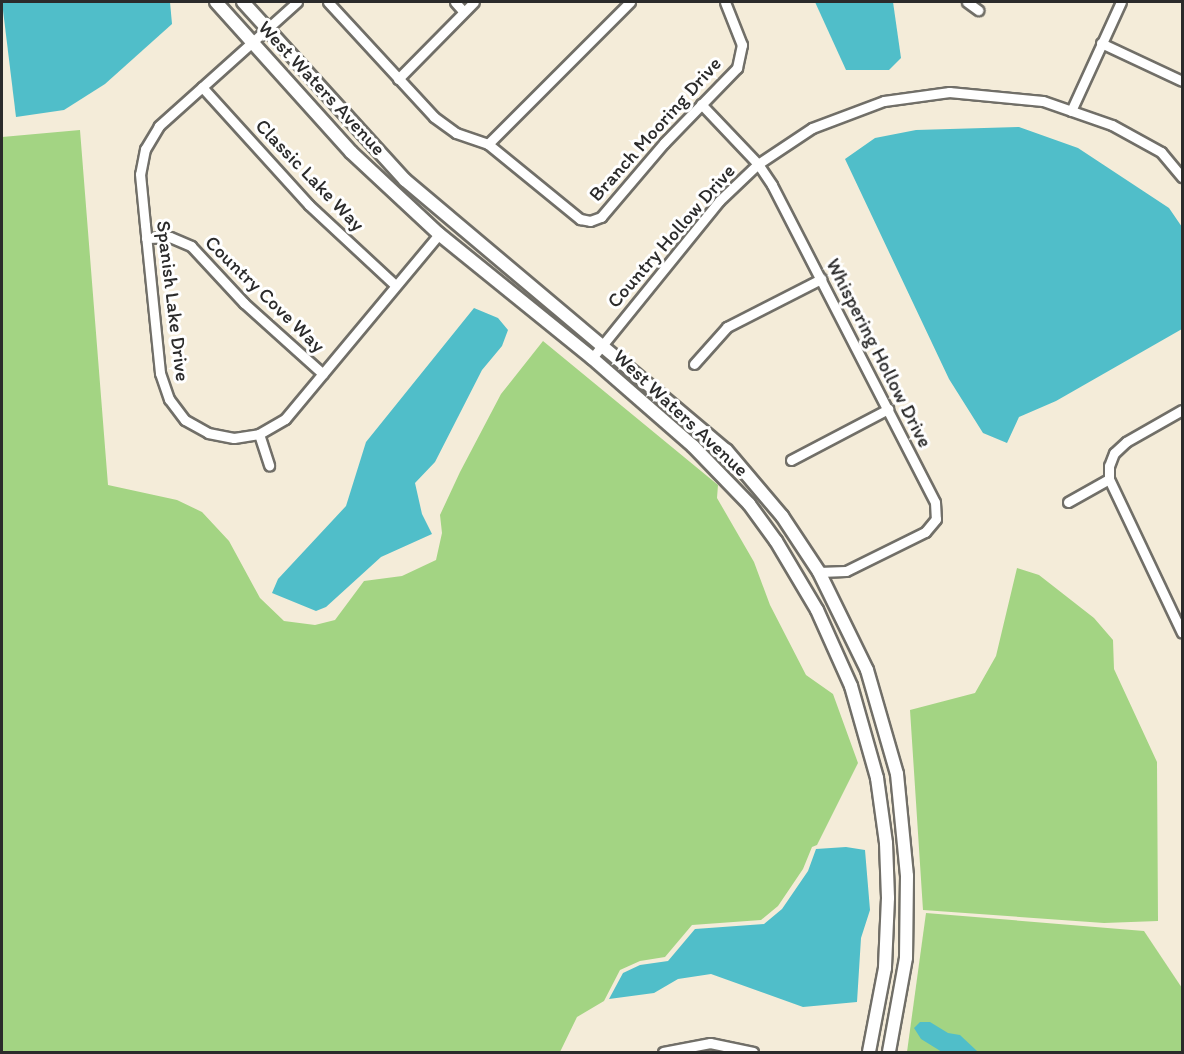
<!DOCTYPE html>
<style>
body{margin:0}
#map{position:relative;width:1184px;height:1054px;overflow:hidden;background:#f4ecd9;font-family:Itim,sans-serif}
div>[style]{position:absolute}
.green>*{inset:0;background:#a3d483}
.water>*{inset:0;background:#50bec9}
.roads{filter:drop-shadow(2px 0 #716f68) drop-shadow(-2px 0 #716f68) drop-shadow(0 2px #716f68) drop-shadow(0 -2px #716f68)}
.minor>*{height:9px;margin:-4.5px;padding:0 4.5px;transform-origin:4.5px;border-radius:4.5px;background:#fff}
.tertiary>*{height:12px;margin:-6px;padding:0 6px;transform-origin:6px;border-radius:6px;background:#fff}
span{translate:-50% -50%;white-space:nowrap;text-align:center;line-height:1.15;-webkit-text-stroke:6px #fff;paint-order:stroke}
.street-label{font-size:20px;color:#2b2b2b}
.frame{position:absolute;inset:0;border:3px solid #2b2b2b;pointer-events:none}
</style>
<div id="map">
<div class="green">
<i style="clip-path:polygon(80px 130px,108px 485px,177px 500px,202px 512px,229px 541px,260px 598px,284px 621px,315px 625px,335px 620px,364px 581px,402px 576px,436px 560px,442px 533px,440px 515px,460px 472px,501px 394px,543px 341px,718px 485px,717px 498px,754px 562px,770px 605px,806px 675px,833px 694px,858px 763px,817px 845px,812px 847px,803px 869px,778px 906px,761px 920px,692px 925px,665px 957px,640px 961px,620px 970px,604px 1001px,577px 1017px,560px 1052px,2px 1052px,2px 137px)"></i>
<i style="clip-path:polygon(1017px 568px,1039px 575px,1094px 618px,1113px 640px,1114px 669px,1157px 762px,1158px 921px,1104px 923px,923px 910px,910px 710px,975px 693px,996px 656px)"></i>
<i style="clip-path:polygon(926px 913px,1144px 931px,1182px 988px,1182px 1052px,907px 1052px)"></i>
</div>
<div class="water">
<i style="clip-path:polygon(2px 2px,170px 2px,172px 24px,105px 84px,64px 110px,16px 117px)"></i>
<i style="clip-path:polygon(815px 2px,893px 2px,901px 58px,889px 70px,846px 70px)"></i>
<i style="clip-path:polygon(1019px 127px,1078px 148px,1169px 208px,1182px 227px,1182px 329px,1056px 401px,1019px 417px,1007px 443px,983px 433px,949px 379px,845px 159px,875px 138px,916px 130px)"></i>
<i style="clip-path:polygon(474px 308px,498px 318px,508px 330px,502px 346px,482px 370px,435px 462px,415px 483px,422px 514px,432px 534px,381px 557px,326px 607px,316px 611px,272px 593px,278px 579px,346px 506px,366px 442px)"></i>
<i style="clip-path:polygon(846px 847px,865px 850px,870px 910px,861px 938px,857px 1002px,803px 1007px,711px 974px,678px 979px,654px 993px,609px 999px,623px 973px,640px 965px,668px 961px,695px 929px,764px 924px,782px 909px,808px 871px,816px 849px)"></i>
<i style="clip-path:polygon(920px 1022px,930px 1022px,948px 1033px,960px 1035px,977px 1051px,986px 1052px,942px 1052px,921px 1039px,914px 1028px)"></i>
</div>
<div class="roads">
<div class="minor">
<i style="left:297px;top:2px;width:186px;rotate:138.1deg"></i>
<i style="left:159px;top:126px;width:27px;rotate:121deg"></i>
<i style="left:145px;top:149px;width:25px;rotate:101deg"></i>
<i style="left:140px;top:174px;width:51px;rotate:84.4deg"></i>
<i style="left:145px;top:225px;width:149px;rotate:84.2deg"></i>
<i style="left:160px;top:373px;width:28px;rotate:71deg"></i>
<i style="left:169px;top:399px;width:26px;rotate:53deg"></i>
<i style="left:185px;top:420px;width:26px;rotate:29deg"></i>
<i style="left:208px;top:433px;width:26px;rotate:11deg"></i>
<i style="left:234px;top:438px;width:25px;rotate:-9deg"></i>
<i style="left:259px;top:434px;width:30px;rotate:-30deg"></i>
<i style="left:285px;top:419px;width:241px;rotate:-50.2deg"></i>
<i style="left:328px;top:2px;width:156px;rotate:47.3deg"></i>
<i style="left:434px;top:117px;width:27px;rotate:36deg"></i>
<i style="left:456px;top:133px;width:34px;rotate:19deg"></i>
<i style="left:488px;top:144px;width:119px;rotate:39.2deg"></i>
<i style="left:580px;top:219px;width:10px;rotate:11deg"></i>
<i style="left:590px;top:221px;width:12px;rotate:-20deg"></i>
<i style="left:601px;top:217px;width:97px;rotate:-49.6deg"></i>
<i style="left:664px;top:143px;width:105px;rotate:-45.8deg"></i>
<i style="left:737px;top:68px;width:24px;rotate:-78deg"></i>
<i style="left:742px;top:45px;width:46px;rotate:-111.6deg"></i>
<i style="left:455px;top:2px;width:12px;rotate:48deg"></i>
<i style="left:967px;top:2px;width:14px;rotate:36deg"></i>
<i style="left:1101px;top:43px;width:89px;rotate:25.1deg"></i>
<i style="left:398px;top:79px;width:108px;rotate:-45.4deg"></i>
<i style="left:202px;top:87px;width:159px;rotate:47.8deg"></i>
<i style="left:309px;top:205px;width:117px;rotate:42.9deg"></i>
<i style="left:701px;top:104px;width:83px;rotate:46.5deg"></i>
<i style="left:758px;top:164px;width:25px;rotate:56deg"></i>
<i style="left:772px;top:185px;width:356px;rotate:62.8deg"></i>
<i style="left:935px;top:502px;width:17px;rotate:87deg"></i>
<i style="left:936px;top:519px;width:17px;rotate:130deg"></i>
<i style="left:925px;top:532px;width:88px;rotate:153.7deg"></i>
<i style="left:846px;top:571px;width:27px;rotate:178deg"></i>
<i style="left:1071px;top:111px;width:120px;rotate:-65.4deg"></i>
<i style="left:488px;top:144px;width:201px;rotate:-45deg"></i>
<i style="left:146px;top:238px;width:24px;rotate:-2deg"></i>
<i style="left:170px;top:237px;width:23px;rotate:23deg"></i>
<i style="left:191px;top:246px;width:78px;rotate:47.1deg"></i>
<i style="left:244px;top:303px;width:106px;rotate:41.9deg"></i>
<i style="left:592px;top:358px;width:202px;rotate:-51deg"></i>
<i style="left:719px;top:201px;width:54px;rotate:-43.5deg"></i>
<i style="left:758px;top:164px;width:65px;rotate:-33.7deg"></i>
<i style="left:812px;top:128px;width:77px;rotate:-20.6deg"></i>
<i style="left:884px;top:101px;width:66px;rotate:-7.9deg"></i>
<i style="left:949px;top:92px;width:94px;rotate:5.5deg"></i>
<i style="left:1043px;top:101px;width:73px;rotate:19.2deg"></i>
<i style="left:1112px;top:125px;width:56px;rotate:28.9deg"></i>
<i style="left:1161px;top:152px;width:33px;rotate:50deg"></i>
<i style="left:694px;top:364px;width:50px;rotate:-48.3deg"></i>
<i style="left:727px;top:327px;width:106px;rotate:-27.1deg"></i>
<i style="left:1182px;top:410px;width:64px;rotate:150.3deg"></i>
<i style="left:1126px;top:442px;width:16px;rotate:137deg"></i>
<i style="left:1114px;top:453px;width:14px;rotate:111deg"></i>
<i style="left:1109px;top:466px;width:13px;rotate:90deg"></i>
<i style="left:1109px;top:479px;width:170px;rotate:64.6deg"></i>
<i style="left:259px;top:434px;width:33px;rotate:72deg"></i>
<i style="left:791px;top:460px;width:110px;rotate:-27.7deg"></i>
<i style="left:1068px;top:502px;width:47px;rotate:-29.3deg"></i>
<i style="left:663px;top:1052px;width:48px;rotate:-10.8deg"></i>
<i style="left:710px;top:1043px;width:44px;rotate:11.8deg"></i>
</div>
<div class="tertiary">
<i style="left:216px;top:2px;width:202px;rotate:48deg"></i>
<i style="left:351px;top:152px;width:120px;rotate:43deg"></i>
<i style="left:439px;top:234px;width:197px;rotate:39deg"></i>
<i style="left:592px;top:358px;width:134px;rotate:41.1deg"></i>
<i style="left:693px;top:446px;width:81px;rotate:46deg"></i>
<i style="left:749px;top:504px;width:46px;rotate:53.9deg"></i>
<i style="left:776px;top:541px;width:80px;rotate:59.3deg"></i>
<i style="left:817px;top:610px;width:83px;rotate:65.9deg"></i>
<i style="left:851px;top:686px;width:96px;rotate:74.2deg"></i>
<i style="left:877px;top:778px;width:66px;rotate:82.1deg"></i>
<i style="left:886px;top:843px;width:55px;rotate:87.9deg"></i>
<i style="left:888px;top:898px;width:70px;rotate:92.5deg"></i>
<i style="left:885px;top:968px;width:86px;rotate:100.8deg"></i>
<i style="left:243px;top:2px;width:241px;rotate:47.7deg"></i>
<i style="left:405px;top:180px;width:419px;rotate:40.1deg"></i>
<i style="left:726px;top:450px;width:87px;rotate:49.7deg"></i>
<i style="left:782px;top:516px;width:67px;rotate:56.5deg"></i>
<i style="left:819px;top:572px;width:109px;rotate:63.9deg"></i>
<i style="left:867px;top:670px;width:108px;rotate:73.9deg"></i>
<i style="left:897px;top:774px;width:102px;rotate:84.4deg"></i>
<i style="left:907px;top:876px;width:82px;rotate:90.7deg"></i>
<i style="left:906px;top:958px;width:96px;rotate:100.3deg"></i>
</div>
</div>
<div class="street-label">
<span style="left:322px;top:88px;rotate:47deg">West Waters Avenue</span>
<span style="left:655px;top:129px;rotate:-48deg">Branch Mooring Drive</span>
<span style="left:310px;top:175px;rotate:46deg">Classic Lake Way</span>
<span style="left:671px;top:236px;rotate:-49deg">Country Hollow Drive</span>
<span style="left:265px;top:294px;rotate:44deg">Country Cove Way</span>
<span style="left:173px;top:301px;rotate:83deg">Spanish Lake Drive</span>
<span style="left:879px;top:353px;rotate:63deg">Whispering Hollow Drive</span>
<span style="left:681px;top:413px;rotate:43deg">West Waters Avenue</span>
</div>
<div class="frame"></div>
</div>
